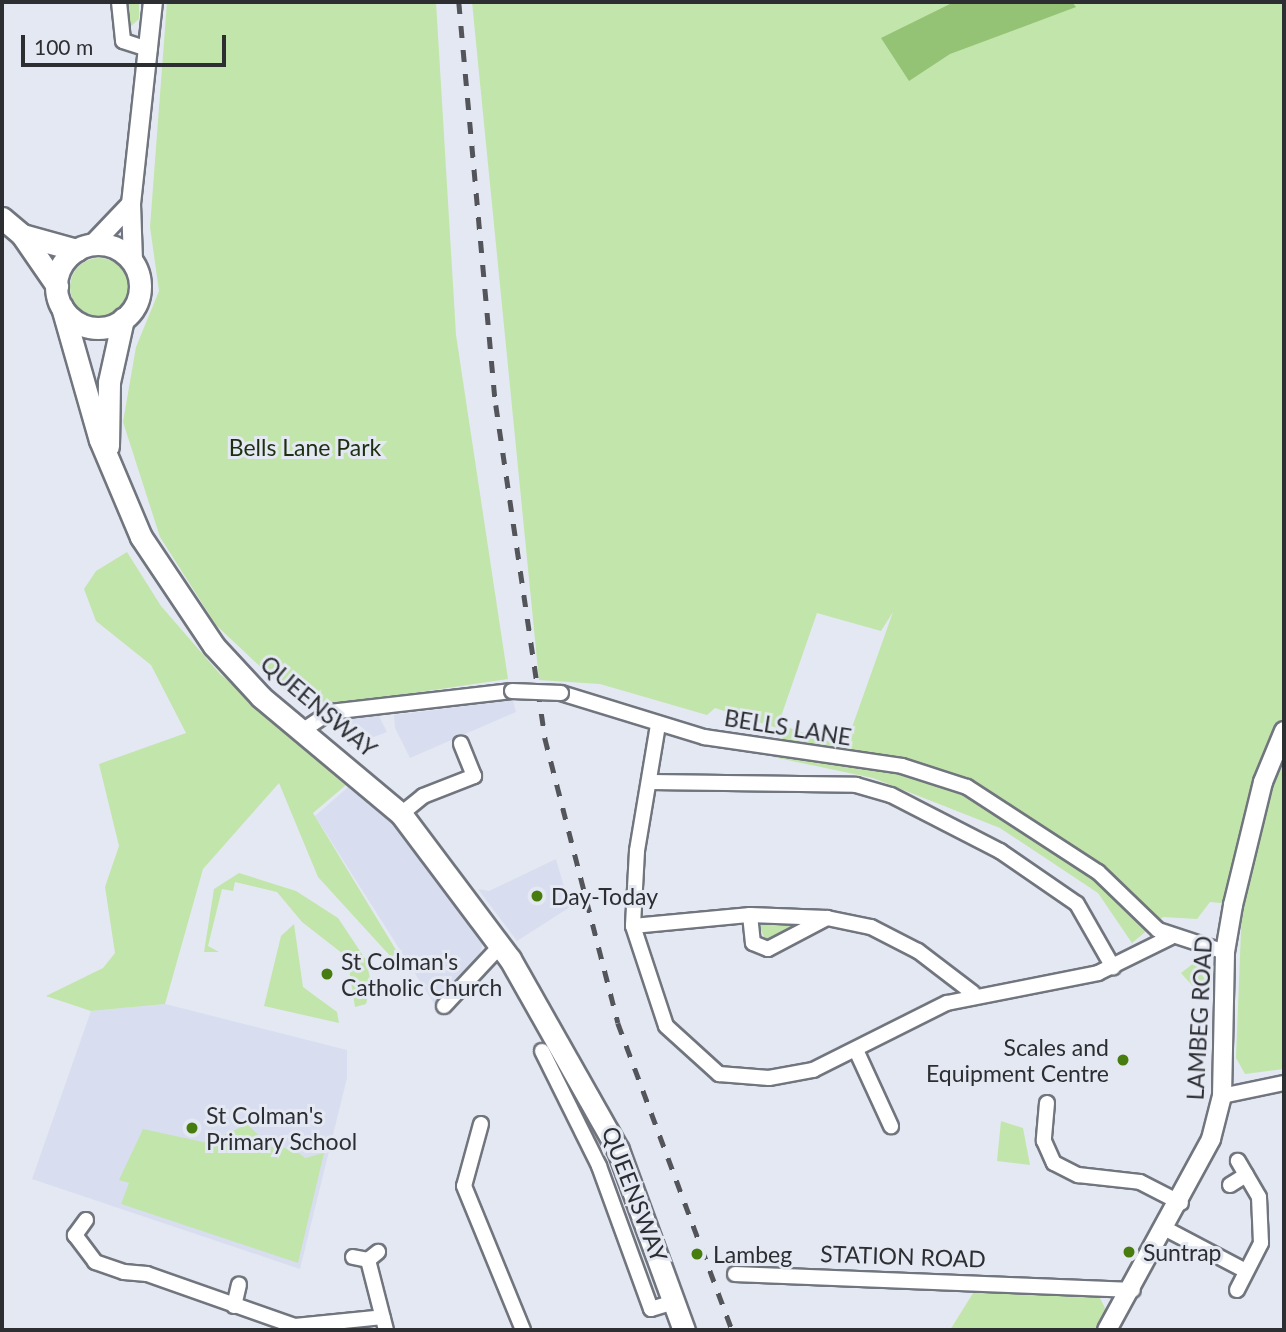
<!DOCTYPE html>
<style>
body{margin:0}
#map{position:relative;width:1286px;height:1332px;overflow:hidden;background:#e4e8f2;font-family:Lato,sans-serif}
div>[style]{position:absolute}
.built>*{inset:0;background:#d8deef}
.green>*{inset:0;background:#c2e5ab}
.round{border-radius:50%}
.water>*{inset:0;background:#95c375}
.roads{filter:drop-shadow(2px 0 #71757e) drop-shadow(-2px 0 #71757e) drop-shadow(0 2px #71757e) drop-shadow(0 -2px #71757e)}
.minor>*{height:14px;margin:-7px;padding:0 7px;transform-origin:7px;border-radius:7px;background:#fff}
.major>*{height:18px;margin:-9px;padding:0 9px;transform-origin:9px;border-radius:9px;background:#fff}
.highway>*{height:21px;margin:-10.5px;padding:0 10.5px;transform-origin:10.5px;border-radius:10.5px;background:#fff}
.highway>.ring{margin:-10.5px;padding:0;box-sizing:content-box;background:none;border:21px solid #fff;border-radius:50%}
.rail>*{height:4.5px;margin-top:-2.25px;transform-origin:0;background:repeating-linear-gradient(90deg,#53555b 0 12px,transparent 0 24px)}
.bridges{filter:drop-shadow(2px 0 #71757e) drop-shadow(-2px 0 #71757e) drop-shadow(0 2px #71757e) drop-shadow(0 -2px #71757e)}
.minor-bridge>*{height:14px;margin:-7px;padding:0 7px;transform-origin:7px;border-radius:7px;background:#fff}
.dots>*{width:19px;height:19px;translate:-50% -50%;box-sizing:border-box;border:4px solid #e4e8f2;border-radius:50%}
span{translate:-50% -50%;white-space:nowrap;text-align:center;line-height:1.15;-webkit-text-stroke:6px #e4e8f2;paint-order:stroke}
.park-label{font-size:23px;color:#1d2f10}
.street-label{font-size:23px;color:#2c2e32}
.poi-label{font-size:23px;color:#2c2e32}
.left{translate:0 -50%;text-align:left}
.right{translate:-100% -50%;text-align:right}
.frame{position:absolute;inset:0;border:4px solid #2c2e32;pointer-events:none}
.scale{position:absolute;left:21px;top:35px;width:205px;height:32px;box-sizing:border-box;border:4px solid #2c2e32;border-top:0;padding-left:9px;font-size:21px;line-height:24px;white-space:nowrap;color:#2c2e32;-webkit-text-stroke:5px #e4e8f2;paint-order:stroke}
</style>
<div id="map">
<div class="built">
<i style="clip-path:polygon(513px 700px,516px 712px,410px 758px,395px 728px,394px 715px)"></i>
<i style="clip-path:polygon(377px 712px,387px 732px,349px 746px,340px 721px)"></i>
<i style="clip-path:polygon(354px 782px,410px 839px,483px 941px,480px 955px,435px 1005px,315px 816px)"></i>
<i style="clip-path:polygon(556px 859px,570px 907px,517px 941px,478px 889px,489px 891px)"></i>
<i style="clip-path:polygon(165px 1004px,347px 1050px,347px 1078px,300px 1269px,32px 1179px,91px 1011px)"></i>
</div>
<div class="green">
<i style="clip-path:polygon(127px 2px,139px 2px,139px 19px,129px 28px)"></i>
<i style="clip-path:polygon(167px 2px,436px 2px,456px 335px,508px 679px,305px 709px,216px 625px,160px 537px,123px 422px,136px 347px,159px 291px,150px 227px)"></i>
<i style="clip-path:polygon(472px 2px,1284px 2px,1284px 1069px,1245px 1074px,1236px 1058px,1242px 905px,1210px 902px,1197px 919px,1163px 917px,1132px 943px,1098px 893px,1000px 828px,873px 778px,773px 757px,787px 727px,845px 747px,893px 612px,881px 631px,817px 613px,777px 728px,715px 708px,707px 715px,600px 684px,539px 680px)"></i>
<i class="round" style="left:70px;top:258px;width:58px;height:58px"></i>
<i style="clip-path:polygon(127px 552px,161px 606px,220px 674px,353px 779px,313px 813px,396px 950px,392px 958px,318px 877px,279px 783px,203px 869px,165px 1004px,91px 1011px,46px 996px,103px 968px,115px 953px,105px 887px,119px 846px,99px 764px,186px 733px,151px 665px,96px 621px,84px 589px,96px 571px)"></i>
<i style="clip-path:polygon(239px 873px,296px 891px,338px 918px,366px 960px,371px 983px,366px 1004px,355px 1007px,347px 957px,302px 922px,277px 892px,235px 882px,233px 891px,222px 889px,208px 946px,219px 952px,204px 952px,214px 889px)"></i>
<i style="clip-path:polygon(294px 924px,303px 987px,337px 1012px,339px 1023px,264px 1006px,281px 936px)"></i>
<i style="clip-path:polygon(759px 924px,780px 923px,809px 925px,767px 945px)"></i>
<i style="clip-path:polygon(1195px 962px,1210px 988px,1206px 1001px,1181px 973px)"></i>
<i style="clip-path:polygon(1001px 1121px,1023px 1128px,1030px 1165px,997px 1161px)"></i>
<i style="clip-path:polygon(247px 1124px,271px 1147px,294px 1149px,305px 1158px,324px 1153px,298px 1263px,121px 1204px,129px 1183px,119px 1180px,143px 1129px,208px 1143px)"></i>
<i style="clip-path:polygon(975px 1290px,1098px 1294px,1107px 1312px,1094px 1330px,950px 1330px)"></i>
</div>
<div class="water">
<i style="clip-path:polygon(954px 2px,1072px 2px,1076px 7px,950px 54px,909px 81px,881px 38px)"></i>
</div>
<div class="roads">
<div class="minor">
<i style="left:119px;top:2px;width:39px;rotate:84deg"></i>
<i style="left:123px;top:41px;width:28px;rotate:18deg"></i>
<i style="left:561px;top:693px;width:150px;rotate:17.1deg"></i>
<i style="left:704px;top:737px;width:200px;rotate:8.3deg"></i>
<i style="left:902px;top:766px;width:68px;rotate:17.9deg"></i>
<i style="left:967px;top:787px;width:156px;rotate:33deg"></i>
<i style="left:1098px;top:872px;width:83px;rotate:44deg"></i>
<i style="left:1158px;top:930px;width:71px;rotate:18.2deg"></i>
<i style="left:658px;top:725px;width:128px;rotate:99.5deg"></i>
<i style="left:637px;top:851px;width:75px;rotate:93.1deg"></i>
<i style="left:633px;top:926px;width:105px;rotate:71.7deg"></i>
<i style="left:666px;top:1026px;width:72px;rotate:42.2deg"></i>
<i style="left:719px;top:1074px;width:50px;rotate:4.6deg"></i>
<i style="left:769px;top:1078px;width:45px;rotate:-10.3deg"></i>
<i style="left:813px;top:1070px;width:150px;rotate:-26.6deg"></i>
<i style="left:947px;top:1003px;width:154px;rotate:-11.2deg"></i>
<i style="left:1098px;top:973px;width:81px;rotate:-26.3deg"></i>
<i style="left:302px;top:731px;width:34px;rotate:-34deg"></i>
<i style="left:330px;top:712px;width:183px;rotate:-6.6deg"></i>
<i style="left:651px;top:782px;width:205px;rotate:0.8deg"></i>
<i style="left:856px;top:785px;width:36px;rotate:16deg"></i>
<i style="left:891px;top:795px;width:123px;rotate:27.2deg"></i>
<i style="left:1000px;top:851px;width:93px;rotate:34.5deg"></i>
<i style="left:1077px;top:904px;width:73px;rotate:60.3deg"></i>
<i style="left:401px;top:814px;width:28px;rotate:-39deg"></i>
<i style="left:423px;top:796px;width:55px;rotate:-21.4deg"></i>
<i style="left:474px;top:776px;width:35px;rotate:-112deg"></i>
<i style="left:750px;top:915px;width:28px;rotate:84deg"></i>
<i style="left:753px;top:943px;width:16px;rotate:22deg"></i>
<i style="left:768px;top:949px;width:67px;rotate:-27.7deg"></i>
<i style="left:633px;top:926px;width:118px;rotate:-5.4deg"></i>
<i style="left:750px;top:915px;width:77px;rotate:2.2deg"></i>
<i style="left:827px;top:918px;width:45px;rotate:11.6deg"></i>
<i style="left:871px;top:927px;width:53px;rotate:27.1deg"></i>
<i style="left:918px;top:951px;width:69px;rotate:37.4deg"></i>
<i style="left:444px;top:1006px;width:83px;rotate:-46.9deg"></i>
<i style="left:856px;top:1050px;width:84px;rotate:65.3deg"></i>
<i style="left:542px;top:1051px;width:128px;rotate:63.6deg"></i>
<i style="left:599px;top:1166px;width:152px;rotate:70deg"></i>
<i style="left:651px;top:1309px;width:24px;rotate:-17deg"></i>
<i style="left:1222px;top:1096px;width:63px;rotate:-11.8deg"></i>
<i style="left:1047px;top:1103px;width:38px;rotate:95deg"></i>
<i style="left:1044px;top:1141px;width:24px;rotate:66deg"></i>
<i style="left:1054px;top:1163px;width:27px;rotate:27deg"></i>
<i style="left:1078px;top:1175px;width:62px;rotate:6.4deg"></i>
<i style="left:1140px;top:1182px;width:46px;rotate:27.1deg"></i>
<i style="left:481px;top:1124px;width:64px;rotate:105.3deg"></i>
<i style="left:464px;top:1186px;width:156px;rotate:67.7deg"></i>
<i style="left:1230px;top:1185px;width:19px;rotate:-32deg"></i>
<i style="left:86px;top:1220px;width:19px;rotate:126deg"></i>
<i style="left:75px;top:1235px;width:34px;rotate:53deg"></i>
<i style="left:95px;top:1262px;width:31px;rotate:19deg"></i>
<i style="left:124px;top:1272px;width:23px;rotate:5deg"></i>
<i style="left:147px;top:1274px;width:157px;rotate:19.4deg"></i>
<i style="left:295px;top:1326px;width:88px;rotate:-5.8deg"></i>
<i style="left:1166px;top:1229px;width:90px;rotate:27.7deg"></i>
<i style="left:353px;top:1257px;width:15px;rotate:11deg"></i>
<i style="left:368px;top:1260px;width:13px;rotate:-39deg"></i>
<i style="left:368px;top:1260px;width:72px;rotate:75.6deg"></i>
<i style="left:735px;top:1274px;width:398px;rotate:2.3deg"></i>
<i style="left:1237px;top:1290px;width:53px;rotate:-62.9deg"></i>
<i style="left:1261px;top:1243px;width:46px;rotate:-92.5deg"></i>
<i style="left:1259px;top:1197px;width:42px;rotate:-120.3deg"></i>
<i style="left:234px;top:1306px;width:22px;rotate:-77deg"></i>
</div>
<div class="major">
<i style="left:93px;top:244px;width:55px;rotate:-46.5deg"></i>
<i style="left:133px;top:261px;width:57px;rotate:-92deg"></i>
<i style="left:131px;top:204px;width:203px;rotate:-83.8deg"></i>
<i style="left:1107px;top:1330px;width:217px;rotate:-61.4deg"></i>
<i style="left:1211px;top:1139px;width:44px;rotate:-75.7deg"></i>
<i style="left:1222px;top:1096px;width:144px;rotate:-88.8deg"></i>
<i style="left:1225px;top:952px;width:48px;rotate:-80.3deg"></i>
<i style="left:1233px;top:905px;width:127px;rotate:-76.3deg"></i>
<i style="left:1263px;top:782px;width:55px;rotate:-67.6deg"></i>
</div>
<div class="highway">
<i style="left:2px;top:218px;width:26px;rotate:40deg"></i>
<i style="left:22px;top:235px;width:62px;rotate:55.5deg"></i>
<i style="left:22px;top:235px;width:57px;rotate:15.3deg"></i>
<i class="ring" style="left:56px;top:244px;width:63px;height:63px"></i>
<i style="left:62px;top:307px;width:138px;rotate:74.1deg"></i>
<i style="left:100px;top:440px;width:105px;rotate:67.1deg"></i>
<i style="left:141px;top:537px;width:131px;rotate:56.2deg"></i>
<i style="left:214px;top:646px;width:69px;rotate:47.3deg"></i>
<i style="left:261px;top:697px;width:182px;rotate:39.9deg"></i>
<i style="left:401px;top:814px;width:181px;rotate:53.1deg"></i>
<i style="left:510px;top:959px;width:219px;rotate:60.5deg"></i>
<i style="left:618px;top:1150px;width:192px;rotate:69.9deg"></i>
<i style="left:108px;top:446px;width:64px;rotate:-89.1deg"></i>
<i style="left:109px;top:382px;width:65px;rotate:-77.5deg"></i>
</div>
</div>
<div class="rail">
<i style="left:459px;top:2px;width:405px;rotate:84.8deg"></i>
<i style="left:496px;top:405px;width:337px;rotate:81.6deg"></i>
<i style="left:545px;top:738px;width:294px;rotate:75.6deg"></i>
<i style="left:618px;top:1023px;width:327px;rotate:69.6deg"></i>
</div>
<div class="bridges">
<div class="minor-bridge">
<i style="left:512px;top:691px;width:49px;rotate:2.3deg"></i>
</div>
</div>
<div class="dots">
<i style="left:537px;top:896px;background:#477c0f"></i>
<i style="left:327px;top:974px;background:#477c0f"></i>
<i style="left:1123px;top:1060px;background:#477c0f"></i>
<i style="left:192px;top:1128px;background:#477c0f"></i>
<i style="left:1129px;top:1252px;background:#477c0f"></i>
<i style="left:697px;top:1254px;background:#477c0f"></i>
</div>
<div class="park-label">
<span style="left:305px;top:447px">Bells Lane Park</span>
</div>
<div class="street-label">
<span style="left:319px;top:706px;rotate:40deg">QUEENSWAY</span>
<span style="left:788px;top:727px;rotate:9deg">BELLS LANE</span>
<span style="left:1199px;top:1018px;rotate:-87deg">LAMBEG ROAD</span>
<span style="left:635px;top:1194px;rotate:69deg">QUEENSWAY</span>
<span style="left:903px;top:1256px;rotate:2deg">STATION ROAD</span>
</div>
<div class="poi-label">
<span class="left" style="left:551px;top:896px">Day-Today</span>
<span class="left" style="left:341px;top:974px">St Colman's<br>Catholic Church</span>
<span class="right" style="left:1109px;top:1060px">Scales and<br>Equipment Centre</span>
<span class="left" style="left:206px;top:1128px">St Colman's<br>Primary School</span>
<span class="left" style="left:1143px;top:1252px">Suntrap</span>
<span class="left" style="left:713px;top:1254px">Lambeg</span>
</div>
<div class="frame"></div>
<div class="scale">100 m</div>
</div>
